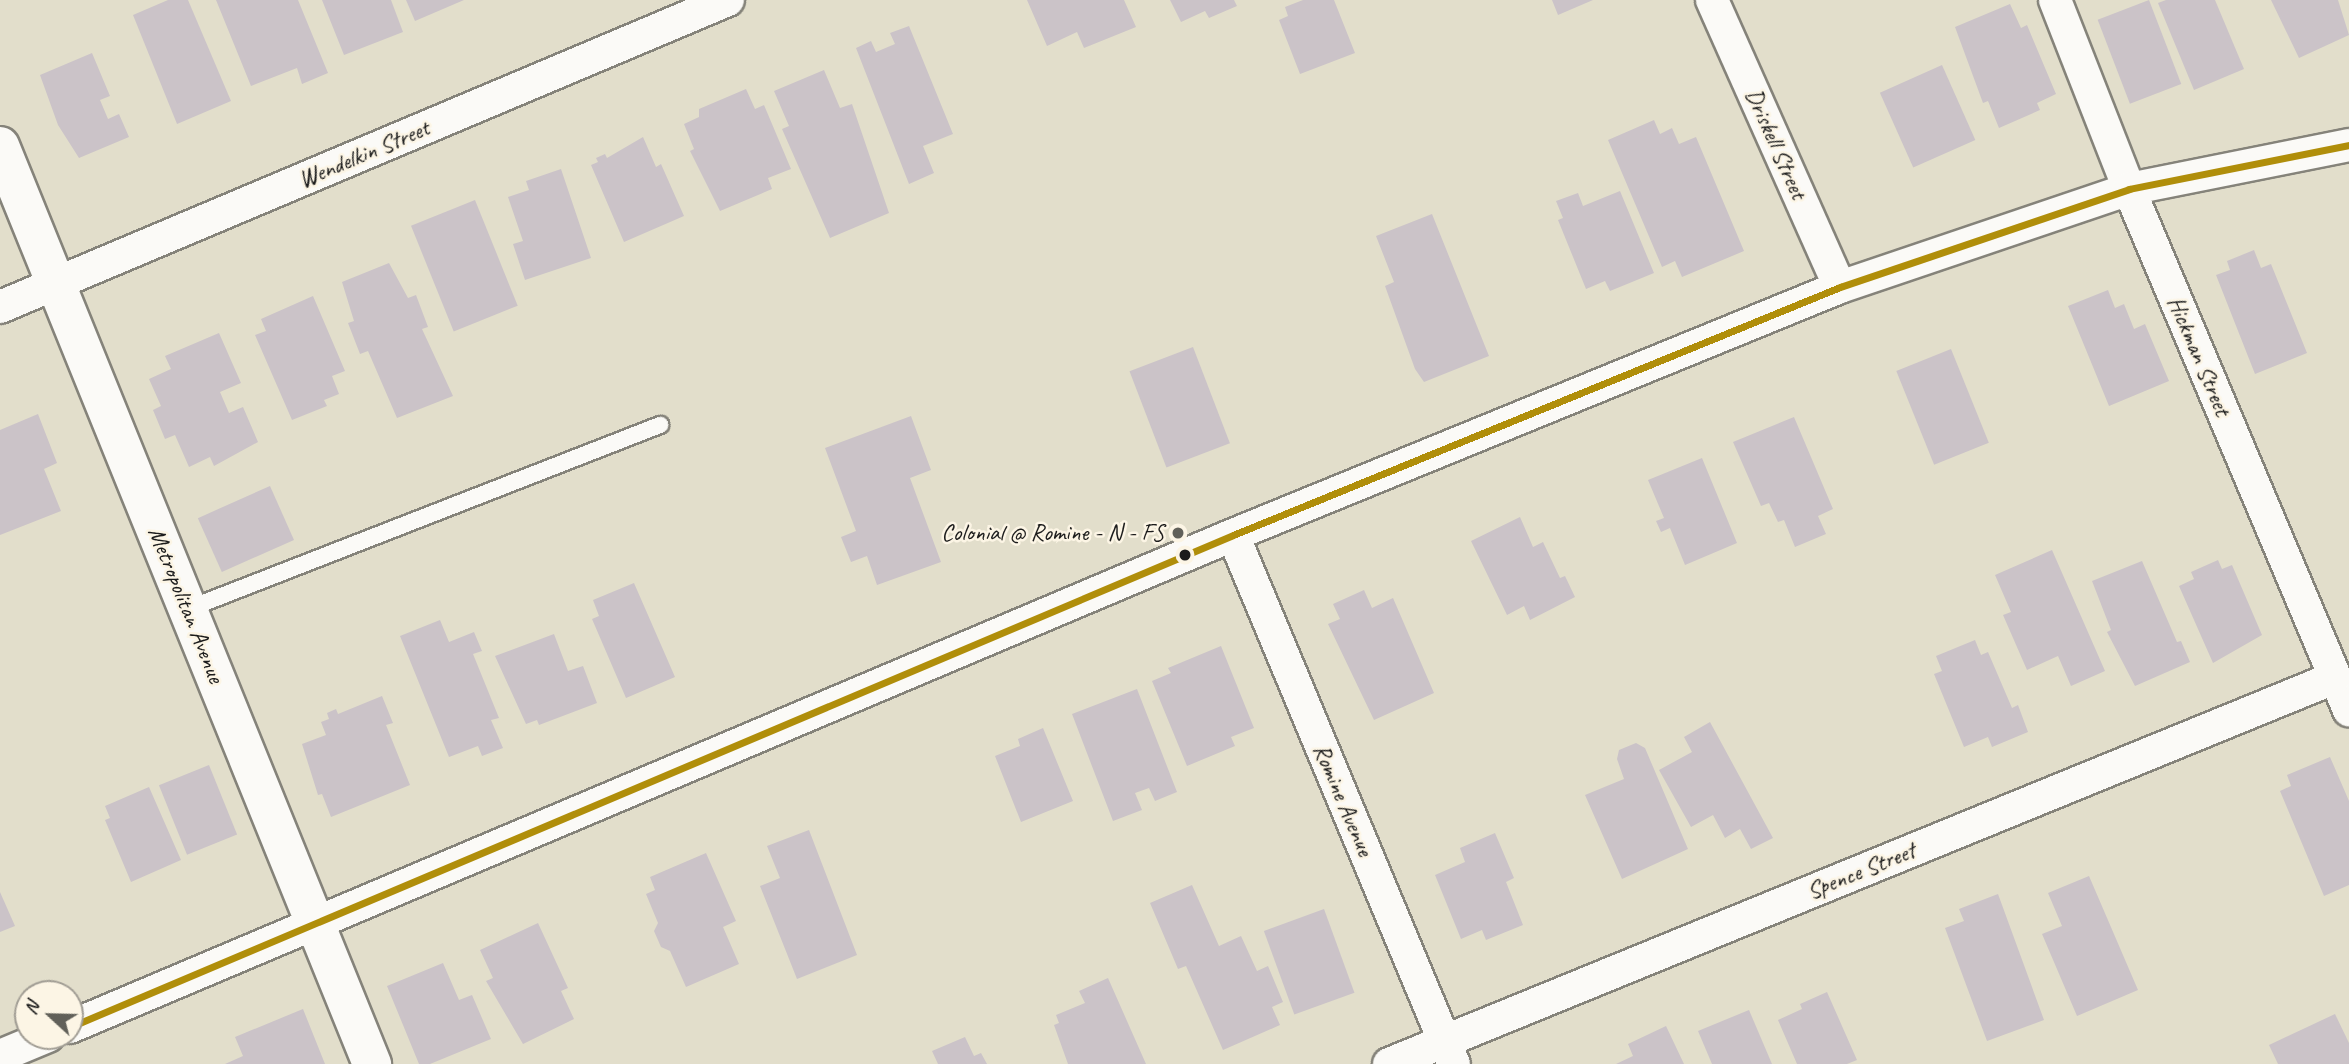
<!DOCTYPE html>
<style>
body{margin:0}
#map{position:relative;width:2349px;height:1064px;overflow:hidden;background:#e2decb;font-family:Caveat,sans-serif}
div>[style]{position:absolute}
.building>*{inset:0;background:#cbc3c8;transform-origin:0 0}
.roads{filter:drop-shadow(2px 0 #85837a) drop-shadow(-2px 0 #85837a) drop-shadow(0 2px #85837a) drop-shadow(0 -2px #85837a)}
.service>*{height:16px;margin:-8px;padding:0 8px;transform-origin:8px;border-radius:8px;background:#fbfaf7}
.minor>*{height:32px;margin:-16px;padding:0 16px;transform-origin:16px;border-radius:16px;background:#fbfaf7}
.tertiary>*{height:38px;margin:-19px;padding:0 19px;transform-origin:19px;border-radius:19px;background:#fbfaf7}
.bus-1>*{height:7px;margin:-3.5px;padding:0 3.5px;transform-origin:3.5px;border-radius:3.5px;background:#b08e0a}
.dots>*{width:19px;height:19px;translate:-50% -50%;box-sizing:border-box;border:4px solid #fcf5e5;border-radius:50%}
span{translate:-50% -50%;white-space:nowrap;text-align:center;line-height:1.15;-webkit-text-stroke:5px #fcf5e5;paint-order:stroke}
.street-label{font-size:24px;color:#1c1c1c}
.poi-label{font-size:24px;color:#1c1c1c}
.right{translate:-100% -50%;text-align:right}
.north{position:absolute;left:14px;top:980px;width:70px;height:70px;box-sizing:border-box;background:#fcf5e5;border:2px solid #a29e95;border-radius:50%;rotate:292deg;font-size:19px;font-weight:700;line-height:28px;text-align:center;color:#1c1c1c}
.north::after{content:'';display:block;margin:auto;width:24px;height:32px;background:#616059;clip-path:polygon(50% 0,100% 100%,50% 72%,0 100%)}
</style>
<div id="map">
<div class="building">
<i style="clip-path:polygon(168px 0,188px 0,231px 101px,177px 124px,133px 15px)"></i>
<i style="clip-path:polygon(216px 0,298px 0,328px 73px,302px 84px,297px 68px,251px 86px)"></i>
<i style="clip-path:polygon(322px 0,391px 0,403px 32px,344px 55px)"></i>
<i style="clip-path:polygon(406px 0,464px 0,415px 21px)"></i>
<i style="clip-path:polygon(1027px 0,1124px 0,1136px 27px,1084px 48px,1077px 32px,1047px 46px)"></i>
<i style="clip-path:polygon(1170px 0,1234px 0,1237px 6px,1209px 18px,1205px 11px,1181px 22px)"></i>
<i style="clip-path:polygon(1303px 0,1334px 0,1355px 53px,1300px 74px,1279px 20px,1288px 16px,1285px 7px)"></i>
<i style="clip-path:polygon(1552px 0,1593px 0,1558px 15px)"></i>
<i style="left:2149px;top:0;width:90px;height:55px;rotate:69deg"></i>
<i style="clip-path:polygon(2166px 0,2215px 0,2244px 69px,2194px 90px,2158px 3px)"></i>
<i style="clip-path:polygon(2271px 0,2338px 0,2349px 35px,2299px 58px)"></i>
<i style="clip-path:polygon(2010px 4px,2021px 28px,2027px 25px,2056px 94px,2037px 103px,2040px 110px,1999px 128px,1988px 101px,1983px 103px,1955px 27px)"></i>
<i style="clip-path:polygon(909px 26px,953px 134px,923px 146px,934px 173px,909px 184px,856px 48px,871px 41px,876px 52px,895px 44px,890px 33px)"></i>
<i style="clip-path:polygon(92px 53px,110px 96px,100px 100px,108px 119px,119px 114px,129px 137px,79px 158px,58px 125px,40px 75px)"></i>
<i style="left:1942px;top:65px;width:82px;height:68px;rotate:66deg"></i>
<i style="clip-path:polygon(824px 70px,840px 108px,852px 104px,889px 213px,830px 238px,782px 129px,789px 126px,774px 91px)"></i>
<i style="clip-path:polygon(746px 89px,755px 109px,764px 105px,791px 169px,768px 178px,772px 189px,720px 211px,690px 151px,694px 149px,684px 124px,699px 117px,699px 109px)"></i>
<i style="clip-path:polygon(1654px 120px,1660px 134px,1672px 128px,1679px 144px,1696px 137px,1744px 251px,1682px 277px,1675px 261px,1662px 267px,1608px 140px)"></i>
<i style="clip-path:polygon(643px 137px,656px 167px,661px 164px,684px 216px,624px 242px,591px 165px,598px 162px,596px 158px,605px 154px,607px 158px)"></i>
<i style="clip-path:polygon(561px 169px,591px 258px,525px 280px,513px 244px,523px 241px,508px 197px,529px 190px,526px 181px)"></i>
<i style="clip-path:polygon(1620px 191px,1654px 273px,1610px 291px,1605px 281px,1586px 289px,1558px 220px,1563px 218px,1556px 201px,1578px 193px,1583px 206px)"></i>
<i style="left:475px;top:200px;width:114px;height:69px;rotate:68deg"></i>
<i style="clip-path:polygon(1432px 214px,1489px 356px,1424px 382px,1415px 369px,1385px 286px,1394px 282px,1376px 236px)"></i>
<i style="clip-path:polygon(2254px 250px,2261px 268px,2271px 264px,2307px 353px,2255px 374px,2216px 275px,2230px 270px,2227px 261px)"></i>
<i style="clip-path:polygon(389px 263px,408px 298px,416px 295px,428px 327px,422px 329px,453px 396px,397px 418px,368px 351px,360px 354px,348px 323px,354px 321px,342px 282px)"></i>
<i style="clip-path:polygon(2108px 290px,2115px 308px,2124px 304px,2134px 329px,2145px 324px,2169px 381px,2109px 406px,2068px 306px)"></i>
<i style="clip-path:polygon(313px 296px,345px 371px,332px 376px,339px 394px,324px 400px,327px 406px,292px 420px,255px 335px,266px 331px,261px 319px)"></i>
<i style="clip-path:polygon(219px 333px,241px 383px,220px 392px,229px 413px,243px 407px,258px 442px,214px 466px,210px 457px,189px 467px,175px 435px,165px 439px,153px 410px,161px 406px,149px 379px,171px 369px,165px 356px)"></i>
<i style="left:1193px;top:347px;width:103px;height:68px;rotate:69deg"></i>
<i style="left:1951px;top:349px;width:101px;height:59px;rotate:68deg"></i>
<i style="clip-path:polygon(38px 414px,57px 463px,44px 469px,61px 511px,0 535px,0 430px)"></i>
<i style="clip-path:polygon(911px 416px,931px 470px,910px 478px,941px 562px,877px 585px,867px 556px,851px 562px,841px 537px,856px 531px,825px 448px)"></i>
<i style="clip-path:polygon(1794px 417px,1833px 509px,1818px 516px,1826px 534px,1795px 547px,1784px 520px,1778px 522px,1769px 503px,1761px 506px,1733px 442px)"></i>
<i style="clip-path:polygon(1702px 458px,1737px 543px,1685px 565px,1670px 528px,1661px 532px,1656px 521px,1664px 518px,1648px 480px)"></i>
<i style="left:270px;top:486px;width:59px;height:79px;rotate:66deg"></i>
<i style="clip-path:polygon(1520px 517px,1533px 547px,1543px 542px,1560px 578px,1565px 576px,1575px 597px,1530px 620px,1524px 606px,1507px 615px,1471px 541px)"></i>
<i style="clip-path:polygon(2052px 550px,2105px 671px,2071px 686px,2058px 656px,2027px 670px,2003px 615px,2011px 612px,1995px 575px)"></i>
<i style="clip-path:polygon(2218px 560px,2222px 569px,2232px 565px,2262px 635px,2213px 663px,2179px 586px,2194px 579px,2191px 572px)"></i>
<i style="clip-path:polygon(2142px 561px,2177px 642px,2181px 641px,2190px 662px,2135px 686px,2107px 632px,2111px 630px,2092px 581px)"></i>
<i style="clip-path:polygon(634px 583px,675px 677px,626px 698px,592px 619px,599px 616px,593px 600px)"></i>
<i style="clip-path:polygon(1364px 590px,1372px 608px,1393px 598px,1434px 693px,1374px 720px,1328px 624px,1340px 619px,1333px 604px)"></i>
<i style="clip-path:polygon(440px 620px,449px 642px,474px 632px,482px 651px,473px 654px,499px 718px,491px 720px,503px 748px,482px 756px,478px 746px,449px 757px,400px 636px)"></i>
<i style="clip-path:polygon(554px 634px,568px 671px,583px 666px,597px 703px,539px 725px,537px 720px,526px 724px,495px 656px)"></i>
<i style="clip-path:polygon(1975px 640px,1981px 655px,1988px 652px,2012px 708px,2018px 705px,2028px 732px,1992px 747px,1988px 737px,1964px 747px,1934px 674px,1942px 671px,1936px 656px)"></i>
<i style="clip-path:polygon(1221px 646px,1254px 728px,1231px 737px,1235px 746px,1187px 766px,1152px 681px,1171px 673px,1168px 668px)"></i>
<i style="clip-path:polygon(1137px 689px,1177px 792px,1155px 801px,1149px 788px,1135px 793px,1142px 810px,1113px 821px,1072px 714px)"></i>
<i style="clip-path:polygon(382px 696px,393px 723px,386px 725px,410px 785px,331px 817px,322px 794px,318px 795px,302px 744px,326px 735px,321px 722px,329px 719px,327px 713px,336px 709px,338px 714px)"></i>
<i style="clip-path:polygon(1710px 722px,1773px 838px,1751px 849px,1740px 829px,1725px 838px,1713px 815px,1691px 827px,1659px 770px,1692px 752px,1684px 737px)"></i>
<i style="clip-path:polygon(1043px 728px,1073px 801px,1021px 822px,995px 756px,1020px 746px,1018px 739px)"></i>
<i style="clip-path:polygon(1636px 743px,1645px 748px,1688px 849px,1622px 879px,1585px 795px,1624px 779px,1617px 759px,1619px 750px)"></i>
<i style="clip-path:polygon(2330px 757px,2349px 801px,2349px 885px,2324px 896px,2280px 791px,2291px 786px,2287px 775px)"></i>
<i style="left:209px;top:765px;width:75px;height:54px;rotate:68deg"></i>
<i style="clip-path:polygon(149px 787px,181px 860px,131px 882px,105px 820px,110px 818px,105px 806px)"></i>
<i style="clip-path:polygon(809px 830px,857px 955px,797px 979px,760px 886px,780px 878px,767px 846px)"></i>
<i style="clip-path:polygon(1495px 833px,1514px 878px,1506px 882px,1523px 925px,1486px 940px,1482px 930px,1461px 939px,1435px 875px,1465px 862px,1460px 848px)"></i>
<i style="clip-path:polygon(706px 853px,736px 921px,723px 927px,739px 964px,686px 987px,670px 951px,661px 947px,654px 931px,658px 923px,646px 894px,655px 890px,650px 877px)"></i>
<i style="clip-path:polygon(2089px 876px,2138px 990px,2077px 1016px,2042px 934px,2062px 926px,2048px 893px)"></i>
<i style="clip-path:polygon(1192px 885px,1219px 946px,1241px 936px,1257px 971px,1268px 966px,1283px 1002px,1272px 1007px,1280px 1025px,1223px 1050px,1186px 966px,1178px 969px,1150px 903px)"></i>
<i style="clip-path:polygon(0 892px,15px 926px,0 932px)"></i>
<i style="clip-path:polygon(1998px 894px,2044px 1020px,1987px 1041px,1945px 928px,1964px 921px,1959px 909px)"></i>
<i style="left:1324px;top:909px;width:89px;height:64px;rotate:70deg"></i>
<i style="clip-path:polygon(538px 923px,568px 988px,561px 991px,574px 1019px,523px 1044px,486px 981px,493px 978px,480px 950px)"></i>
<i style="clip-path:polygon(443px 963px,459px 1000px,472px 995px,491px 1039px,430px 1064px,419px 1064px,387px 986px)"></i>
<i style="clip-path:polygon(1108px 978px,1146px 1064px,1068px 1064px,1054px 1025px,1059px 1023px,1056px 1015px,1085px 1003px,1079px 991px)"></i>
<i style="clip-path:polygon(1827px 992px,1857px 1060px,1847px 1064px,1797px 1064px,1778px 1020px,1802px 1009px,1800px 1004px)"></i>
<i style="clip-path:polygon(303px 1009px,325px 1064px,225px 1064px,243px 1056px,235px 1037px)"></i>
<i style="clip-path:polygon(1749px 1010px,1772px 1064px,1712px 1064px,1698px 1031px)"></i>
<i style="clip-path:polygon(2335px 1014px,2349px 1043px,2349px 1064px,2278px 1064px,2269px 1045px)"></i>
<i style="clip-path:polygon(1666px 1026px,1684px 1064px,1616px 1064px,1633px 1056px,1628px 1044px)"></i>
<i style="clip-path:polygon(965px 1037px,974px 1056px,981px 1053px,987px 1064px,994px 1064px,938px 1064px,932px 1051px)"></i>
</div>
<div class="roads">
<div class="service">
<i style="left:188px;top:609px;width:507px;rotate:-21.3deg"></i>
</div>
<div class="minor">
<i style="left:1712px;top:0;width:314px;rotate:66deg"></i>
<i style="left:2055px;top:0;width:203px;rotate:68.6deg"></i>
<i style="left:2129px;top:189px;width:566px;rotate:67.11deg"></i>
<i style="left:0;top:307px;width:790px;rotate:-22.87deg"></i>
<i style="left:1233px;top:535px;width:573px;rotate:67.33deg"></i>
<i style="left:70px;top:1027px;width:1263px;rotate:-22.93deg"></i>
<i style="left:1233px;top:535px;width:656px;rotate:-22.22deg"></i>
<i style="left:1840px;top:287px;width:305px;rotate:-18.7deg"></i>
<i style="left:2129px;top:189px;width:224px;rotate:-11.3deg"></i>
<i style="left:0;top:1056px;width:52px;rotate:-22.6deg"></i>
<i style="left:1389px;top:1064px;width:1021px;rotate:-22.22deg"></i>
</div>
<div class="tertiary">
<i style="left:0;top:146px;width:991px;rotate:67.94deg"></i>
</div>
</div>
<div class="bus-1">
<i style="left:70px;top:1027px;width:1263px;rotate:-22.93deg"></i>
<i style="left:1233px;top:535px;width:656px;rotate:-22.22deg"></i>
<i style="left:1840px;top:287px;width:305px;rotate:-18.7deg"></i>
<i style="left:2129px;top:189px;width:224px;rotate:-11.3deg"></i>
</div>
<div class="dots">
<i style="left:1178px;top:533px;background:#616059"></i>
<i style="left:1185px;top:555px;background:#1c1c1c"></i>
</div>
<div class="street-label">
<span style="left:1776px;top:144px;rotate:66deg">Driskell Street</span>
<span style="left:364px;top:154px;rotate:-23deg">Wendelkin Street</span>
<span style="left:2199px;top:356px;rotate:67deg">Hickman Street</span>
<span style="left:186px;top:605px;rotate:68deg">Metropolitan Avenue</span>
<span style="left:1343px;top:800px;rotate:67deg">Romine Avenue</span>
<span style="left:1861px;top:871px;rotate:-22deg">Spence Street</span>
</div>
<div class="poi-label">
<span class="right" style="left:1164px;top:533px">Colonial @ Romine - N - FS</span>
</div>
<div class="north">N</div>
</div>
